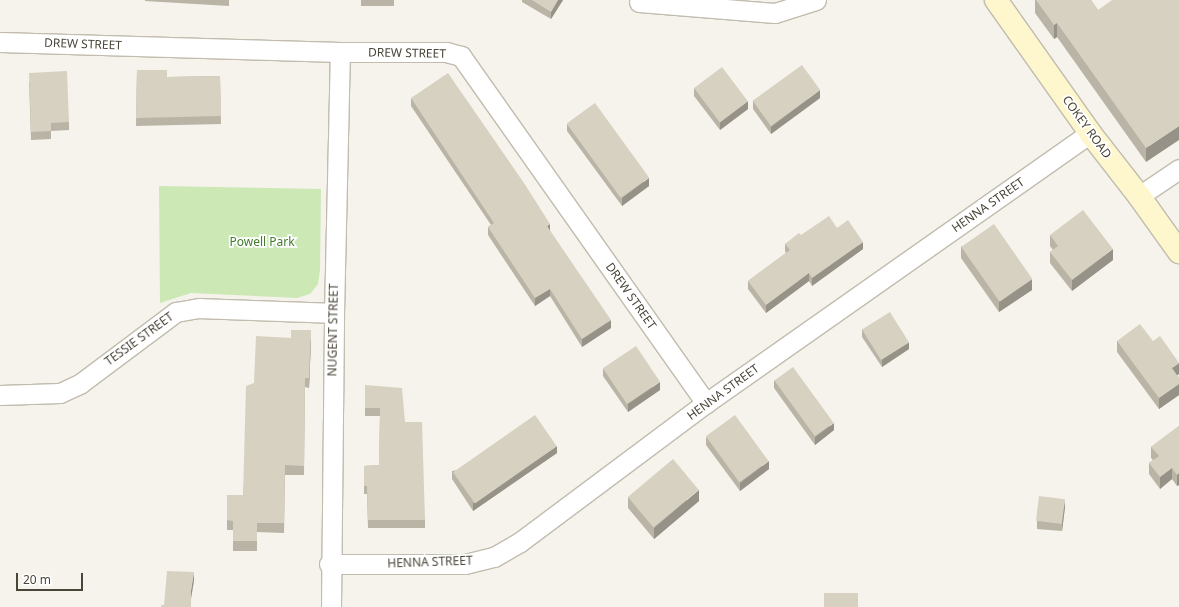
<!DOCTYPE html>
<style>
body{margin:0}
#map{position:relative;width:1179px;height:607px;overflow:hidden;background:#f5f3eb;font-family:"Noto Sans",sans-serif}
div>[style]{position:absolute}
.green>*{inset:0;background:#cce8b5}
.roads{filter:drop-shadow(1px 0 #c1bcae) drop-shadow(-1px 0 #c1bcae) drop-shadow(0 1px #c1bcae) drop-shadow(0 -1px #c1bcae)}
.street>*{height:19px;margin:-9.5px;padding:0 9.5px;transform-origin:9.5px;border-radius:9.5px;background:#fff}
.secondary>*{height:22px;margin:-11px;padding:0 11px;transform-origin:11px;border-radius:11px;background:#fef7cd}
.wall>*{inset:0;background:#b9b4a6;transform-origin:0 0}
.shaded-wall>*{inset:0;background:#969287}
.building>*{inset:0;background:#d7d1c1;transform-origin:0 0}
span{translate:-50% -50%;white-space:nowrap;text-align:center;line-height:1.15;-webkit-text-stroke:3.5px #fff;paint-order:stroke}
.street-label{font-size:12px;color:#4a4539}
.park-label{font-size:12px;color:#417c2c}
.scale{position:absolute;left:16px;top:573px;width:67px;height:18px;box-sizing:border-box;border:2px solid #4a4539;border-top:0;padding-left:5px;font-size:12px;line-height:14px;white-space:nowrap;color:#4a4539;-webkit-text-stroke:3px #fff;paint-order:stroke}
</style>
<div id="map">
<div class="green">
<i style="clip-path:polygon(159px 186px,321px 189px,320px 270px,318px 284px,310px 294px,297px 298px,191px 293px,160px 303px)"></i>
</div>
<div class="roads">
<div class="street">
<i style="left:639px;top:2px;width:136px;rotate:4.6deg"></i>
<i style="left:775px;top:13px;width:43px;rotate:-17.6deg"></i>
<i style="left:0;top:42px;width:340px;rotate:1.7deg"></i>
<i style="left:340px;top:52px;width:106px"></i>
<i style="left:446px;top:52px;width:16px;rotate:15deg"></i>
<i style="left:461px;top:56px;width:425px;rotate:54.8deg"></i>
<i style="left:1139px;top:196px;width:48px;rotate:-34deg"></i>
<i style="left:0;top:395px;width:60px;rotate:-1.9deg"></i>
<i style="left:60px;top:393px;width:23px;rotate:-25deg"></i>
<i style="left:81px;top:383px;width:119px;rotate:-36.8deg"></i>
<i style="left:176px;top:312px;width:23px;rotate:-10deg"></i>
<i style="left:199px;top:308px;width:135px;rotate:2.1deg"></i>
<i style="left:329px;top:564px;width:136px"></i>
<i style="left:465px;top:564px;width:30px;rotate:-14deg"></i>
<i style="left:494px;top:557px;width:30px;rotate:-30deg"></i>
<i style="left:520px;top:542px;width:232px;rotate:-36.8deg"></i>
<i style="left:706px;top:403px;width:469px;rotate:-35.1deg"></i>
<i style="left:331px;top:607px;width:294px;rotate:-89.4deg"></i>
<i style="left:334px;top:313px;width:261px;rotate:-88.7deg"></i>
</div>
<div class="secondary">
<i style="left:996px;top:0;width:163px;rotate:54.7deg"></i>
<i style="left:1090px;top:133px;width:80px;rotate:52.1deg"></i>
<i style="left:1139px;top:196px;width:69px;rotate:54.5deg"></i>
</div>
</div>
<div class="wall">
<i style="clip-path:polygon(145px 0,229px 0,229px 6px,145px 1px)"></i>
<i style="left:361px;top:0;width:33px;height:6px"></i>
<i style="clip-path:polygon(522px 0,563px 0,551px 19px,522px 2px)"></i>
<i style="clip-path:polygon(1035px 0,1091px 0,1098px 10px,1179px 0,1146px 162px,1057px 37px,1054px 39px,1035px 13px)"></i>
<i style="clip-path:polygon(137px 70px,167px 77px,220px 76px,221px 124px,136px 126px)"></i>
<i style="clip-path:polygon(29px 81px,69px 122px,69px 130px,51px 131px,51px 139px,31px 140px)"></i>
<i style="clip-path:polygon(694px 88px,748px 109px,720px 130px,694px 96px)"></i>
<i style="clip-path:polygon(411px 98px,550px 231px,611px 328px,582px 347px,550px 296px,535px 306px,488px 235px,488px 227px,491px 225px,411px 106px)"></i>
<i style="clip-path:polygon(820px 98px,771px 134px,753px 109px,753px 101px)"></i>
<i style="clip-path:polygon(567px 124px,649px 186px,622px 206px,567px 131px)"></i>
<i style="clip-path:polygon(837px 228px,863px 249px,812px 286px,809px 281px,766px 313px,748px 289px,748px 281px,786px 253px,785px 251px,785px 244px,801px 235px)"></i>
<i style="clip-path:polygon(1050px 235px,1113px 260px,1072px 291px,1050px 263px,1050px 252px,1053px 250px,1050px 246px)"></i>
<i style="clip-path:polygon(961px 246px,1032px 290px,999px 312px,961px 258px)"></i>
<i style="clip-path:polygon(862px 329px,909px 349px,882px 367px,862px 337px)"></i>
<i style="clip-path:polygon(311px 340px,309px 388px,305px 387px,304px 475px,285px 475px,284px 533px,257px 532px,257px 551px,233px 551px,233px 530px,227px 530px,227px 495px,243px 495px,254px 383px)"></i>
<i style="clip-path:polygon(1117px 341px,1153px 341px,1179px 374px,1177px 375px,1179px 378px,1179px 395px,1159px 409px,1117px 352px)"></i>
<i style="clip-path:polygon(603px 369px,660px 390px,628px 412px,603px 376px)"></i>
<i style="clip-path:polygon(774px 380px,834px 430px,815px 445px,774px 388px)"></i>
<i style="clip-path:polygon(365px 385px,405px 422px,425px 520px,425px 528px,368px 528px,367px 494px,364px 494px,364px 466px,379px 465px,380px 416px,365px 416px)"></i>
<i style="clip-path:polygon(1179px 426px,1179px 485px,1177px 486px,1172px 479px,1160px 489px,1149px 474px,1149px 463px,1153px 460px,1151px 458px,1151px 447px)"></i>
<i style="clip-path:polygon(706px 437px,769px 469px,740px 491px,706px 445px)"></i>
<i style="clip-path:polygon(557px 453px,473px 511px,452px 479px,452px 471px)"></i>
<i style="clip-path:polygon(628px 497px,699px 501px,654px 539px,628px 508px)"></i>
<i style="clip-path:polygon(1065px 507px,1062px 531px,1037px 529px,1037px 521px)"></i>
</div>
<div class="shaded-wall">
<i style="clip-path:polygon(558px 0,563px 0,551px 19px,551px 12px)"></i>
<i style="clip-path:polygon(1057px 23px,1057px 37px,1054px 39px,1054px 25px)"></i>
<i style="clip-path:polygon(820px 90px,820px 98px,771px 134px,771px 127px)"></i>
<i style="clip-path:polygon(748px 101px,748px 109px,720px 130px,720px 122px)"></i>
<i style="clip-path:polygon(1179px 126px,1179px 140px,1146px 162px,1146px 148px)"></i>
<i style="clip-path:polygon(649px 178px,649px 186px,622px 206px,622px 198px)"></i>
<i style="clip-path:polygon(550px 224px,550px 232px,547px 226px)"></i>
<i style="clip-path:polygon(863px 242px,863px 249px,812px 286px,812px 278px)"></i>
<i style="clip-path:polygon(1113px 249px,1113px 260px,1072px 291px,1072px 280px)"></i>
<i style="clip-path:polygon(809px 273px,809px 281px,766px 313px,766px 305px)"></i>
<i style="clip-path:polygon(1032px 279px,1032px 290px,999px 312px,999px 301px)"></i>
<i style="clip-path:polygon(550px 289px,550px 296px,535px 306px,535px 298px)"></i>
<i style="clip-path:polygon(611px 320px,611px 328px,582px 347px,582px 339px)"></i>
<i style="clip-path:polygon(311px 330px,311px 340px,309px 388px,309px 378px)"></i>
<i style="clip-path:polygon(909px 342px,909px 349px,882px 367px,882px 359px)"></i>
<i style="clip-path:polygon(1179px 363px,1179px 374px,1172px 379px,1172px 368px)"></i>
<i style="clip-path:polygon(660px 382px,660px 390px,628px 412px,628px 404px)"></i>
<i style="clip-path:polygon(1179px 384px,1179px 395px,1159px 409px,1159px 398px)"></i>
<i style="clip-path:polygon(834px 423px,834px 430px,815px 445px,815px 437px)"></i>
<i style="clip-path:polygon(557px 446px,557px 453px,473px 511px,473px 503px)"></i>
<i style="clip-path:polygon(769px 461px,769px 469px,740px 491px,740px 483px)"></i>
<i style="clip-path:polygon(1172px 468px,1172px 479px,1160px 489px,1160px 477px)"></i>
<i style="clip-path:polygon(1179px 473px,1179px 485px,1177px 486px,1177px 475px)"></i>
<i style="clip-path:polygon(699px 490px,699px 501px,654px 539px,654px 528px)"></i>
<i style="clip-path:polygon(1065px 499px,1065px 507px,1062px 531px,1062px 523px)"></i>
<i style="clip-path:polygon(194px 572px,194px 581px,191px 599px,191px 590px)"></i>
</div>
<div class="building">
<i style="clip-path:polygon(532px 0,558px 0,551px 12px)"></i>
<i style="clip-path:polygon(1036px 0,1091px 0,1098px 10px,1112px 0,1179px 0,1179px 126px,1146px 148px,1057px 23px,1054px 25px)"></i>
<i style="left:802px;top:65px;width:31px;height:61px;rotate:54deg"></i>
<i style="left:722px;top:67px;width:43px;height:35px;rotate:53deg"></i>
<i style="clip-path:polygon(137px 70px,167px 70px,167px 77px,220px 76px,221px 116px,136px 118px)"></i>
<i style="clip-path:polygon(67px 71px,69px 122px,51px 123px,51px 131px,31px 132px,29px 73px)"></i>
<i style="clip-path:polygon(448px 73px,524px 183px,550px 224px,547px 226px,611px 320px,582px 339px,550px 289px,535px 298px,488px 227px,494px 223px,411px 98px)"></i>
<i style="left:595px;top:103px;width:92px;height:35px;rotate:54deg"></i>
<i style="clip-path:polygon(1083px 210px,1113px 249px,1072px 280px,1050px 252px,1058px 246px,1050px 235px)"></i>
<i style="clip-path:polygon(829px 216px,837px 228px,848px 220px,863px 242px,812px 278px,809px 273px,766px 305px,748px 281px,790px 250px,785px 244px,799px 233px,801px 235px)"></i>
<i style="left:994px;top:224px;width:67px;height:40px;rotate:55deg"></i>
<i style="left:890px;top:312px;width:36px;height:33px;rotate:58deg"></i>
<i style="clip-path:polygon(1140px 324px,1153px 341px,1160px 336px,1179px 363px,1172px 368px,1179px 378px,1179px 384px,1159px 398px,1117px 341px)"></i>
<i style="clip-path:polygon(291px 330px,311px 330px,309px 378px,305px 378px,304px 466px,285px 465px,284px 523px,257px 523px,257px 541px,233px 541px,233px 521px,227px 520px,227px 495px,243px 495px,246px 386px,254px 383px,256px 336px,291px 338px)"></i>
<i style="left:636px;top:346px;width:43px;height:40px;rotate:56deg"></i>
<i style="left:793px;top:367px;width:69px;height:23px;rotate:54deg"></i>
<i style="clip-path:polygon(365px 385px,402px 388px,405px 422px,422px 422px,425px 520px,368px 520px,367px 486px,364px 486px,364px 466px,379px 465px,380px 408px,365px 408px)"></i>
<i style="left:535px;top:415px;width:38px;height:100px;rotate:55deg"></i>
<i style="left:735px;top:415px;width:57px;height:36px;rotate:54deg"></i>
<i style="clip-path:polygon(1179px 426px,1179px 473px,1177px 475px,1172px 468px,1160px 477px,1149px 463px,1159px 456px,1151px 447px)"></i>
<i style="left:673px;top:459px;width:40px;height:59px;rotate:50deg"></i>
<i style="left:1039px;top:496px;width:26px;height:25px;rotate:7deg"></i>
<i style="clip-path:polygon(167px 571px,194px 572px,191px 590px,191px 607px,161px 607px,161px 605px,164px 605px)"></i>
<i style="left:824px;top:593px;width:34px;height:14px"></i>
</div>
<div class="street-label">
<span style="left:83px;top:44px;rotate:2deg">DREW STREET</span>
<span style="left:407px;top:53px;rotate:1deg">DREW STREET</span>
<span style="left:1087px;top:127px;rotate:54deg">COKEY ROAD</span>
<span style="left:988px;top:205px;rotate:-35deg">HENNA STREET</span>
<span style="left:631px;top:296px;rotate:55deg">DREW STREET</span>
<span style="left:333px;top:330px;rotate:-89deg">NUGENT STREET</span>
<span style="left:139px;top:339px;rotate:-36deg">TESSIE STREET</span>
<span style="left:723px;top:392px;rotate:-36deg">HENNA STREET</span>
<span style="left:430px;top:562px;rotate:-2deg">HENNA STREET</span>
</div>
<div class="park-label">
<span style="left:262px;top:242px">Powell Park</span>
</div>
<div class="scale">20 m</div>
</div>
